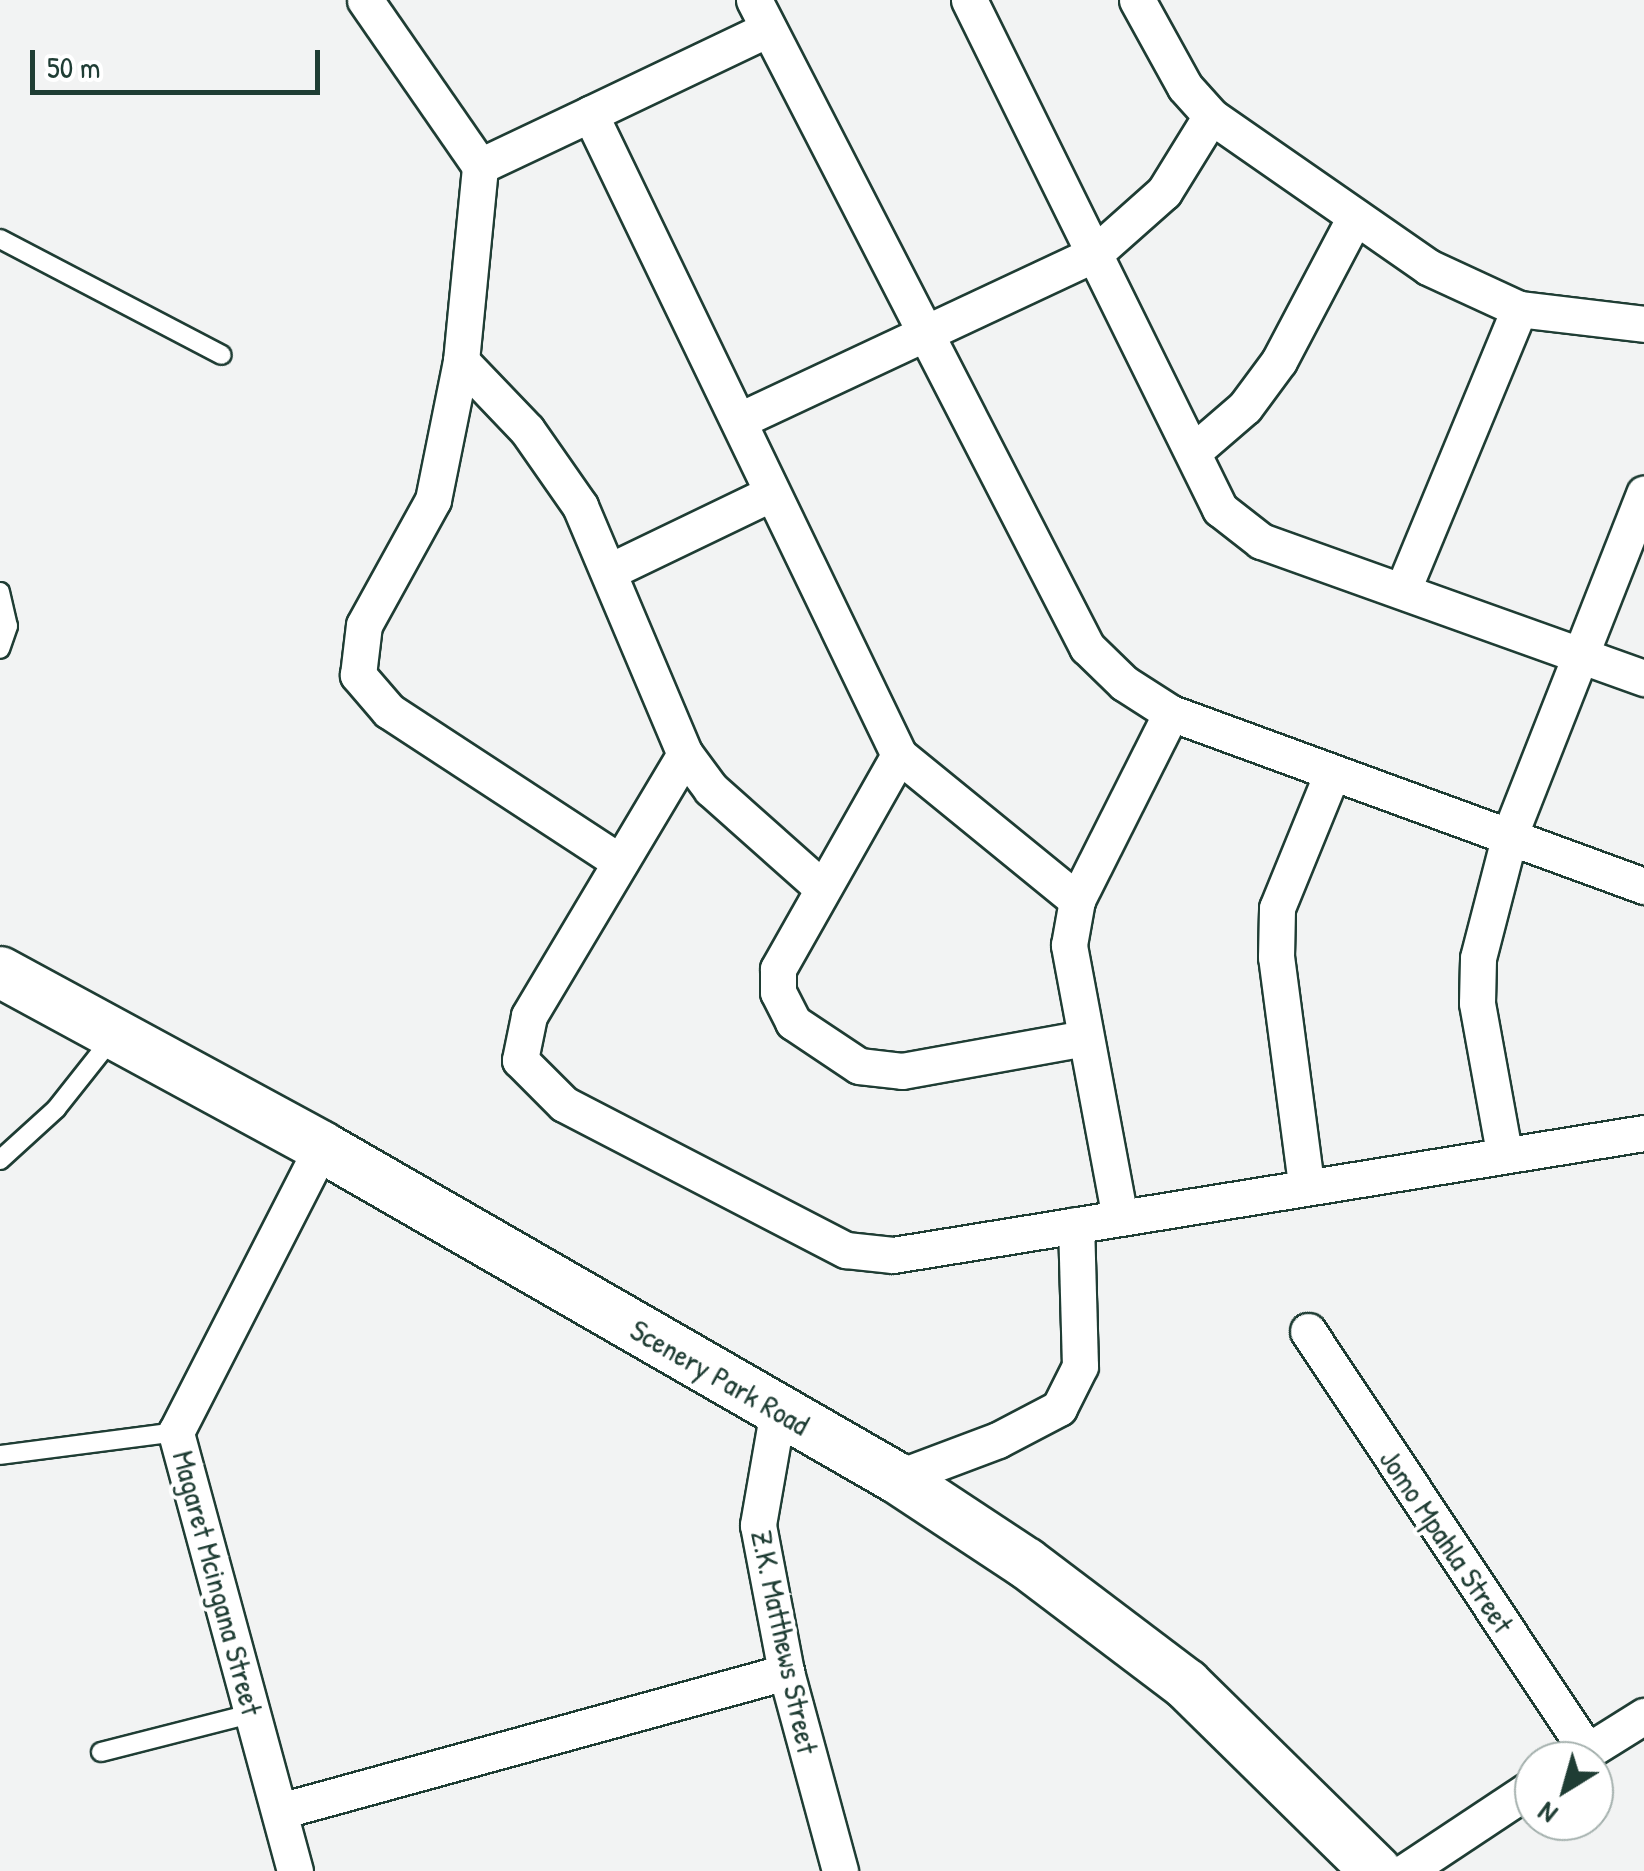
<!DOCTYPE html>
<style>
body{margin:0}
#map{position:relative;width:1644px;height:1871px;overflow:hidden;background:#f2f3f3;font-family:"Patrick Hand",sans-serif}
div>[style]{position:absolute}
.roads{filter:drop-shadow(2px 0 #1f3d34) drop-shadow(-2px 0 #1f3d34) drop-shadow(0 2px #1f3d34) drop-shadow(0 -2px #1f3d34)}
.lane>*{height:18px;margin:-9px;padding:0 9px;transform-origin:9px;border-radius:9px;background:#fff}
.street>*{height:35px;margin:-17.5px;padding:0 17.5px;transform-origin:17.5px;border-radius:17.5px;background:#fff}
.secondary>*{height:50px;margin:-25px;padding:0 25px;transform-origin:25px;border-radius:25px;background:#fff}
span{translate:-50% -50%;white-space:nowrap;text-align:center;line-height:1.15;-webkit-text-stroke:8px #fff;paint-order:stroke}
.street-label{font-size:30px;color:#1f3d34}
.north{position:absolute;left:1514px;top:1741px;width:100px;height:100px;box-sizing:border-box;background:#fff;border:2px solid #a5b1ae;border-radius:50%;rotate:217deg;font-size:28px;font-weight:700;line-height:40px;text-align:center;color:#1f3d34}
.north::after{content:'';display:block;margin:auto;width:35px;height:45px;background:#1f3d34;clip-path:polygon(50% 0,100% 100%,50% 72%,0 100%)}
.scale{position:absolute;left:30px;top:50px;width:290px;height:45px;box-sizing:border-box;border:5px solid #1f3d34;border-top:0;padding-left:12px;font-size:30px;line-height:35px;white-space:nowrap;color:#1f3d34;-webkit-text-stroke:8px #fff;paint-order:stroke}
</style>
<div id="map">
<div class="roads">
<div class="lane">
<i style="left:0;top:239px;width:250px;rotate:27.6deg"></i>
<i style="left:0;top:592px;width:35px;rotate:77deg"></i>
<i style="left:8px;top:626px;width:24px;rotate:109deg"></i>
<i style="left:0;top:1160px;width:76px;rotate:-42.3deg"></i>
<i style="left:56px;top:1109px;width:92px;rotate:-51.6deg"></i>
<i style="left:0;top:1455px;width:177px;rotate:-7.4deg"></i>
<i style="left:101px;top:1752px;width:158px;rotate:-14.3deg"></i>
</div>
<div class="street">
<i style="left:365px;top:0;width:202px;rotate:55.3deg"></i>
<i style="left:754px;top:0;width:728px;rotate:62.77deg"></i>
<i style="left:1087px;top:647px;width:52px;rotate:44.2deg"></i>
<i style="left:1124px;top:683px;width:56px;rotate:32.6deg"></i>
<i style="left:1171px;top:713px;width:504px;rotate:20.09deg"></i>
<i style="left:969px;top:0;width:568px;rotate:63.75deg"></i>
<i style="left:1220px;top:509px;width:52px;rotate:38deg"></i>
<i style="left:1261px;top:541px;width:407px;rotate:19.7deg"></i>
<i style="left:1137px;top:0;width:99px;rotate:61.1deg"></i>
<i style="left:1185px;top:87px;width:39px;rotate:48deg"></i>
<i style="left:1211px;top:116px;width:264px;rotate:34.8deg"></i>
<i style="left:1428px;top:267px;width:100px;rotate:24.8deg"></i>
<i style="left:1519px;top:309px;width:126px;rotate:6.8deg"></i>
<i style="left:768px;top:29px;width:197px;rotate:154.5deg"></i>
<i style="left:590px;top:114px;width:712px;rotate:64.26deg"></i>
<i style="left:899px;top:755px;width:230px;rotate:39.2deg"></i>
<i style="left:461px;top:361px;width:196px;rotate:-84.4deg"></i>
<i style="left:480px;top:166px;width:122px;rotate:-25.3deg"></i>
<i style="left:740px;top:420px;width:390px;rotate:-25.1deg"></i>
<i style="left:1093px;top:255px;width:95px;rotate:-41.6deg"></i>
<i style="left:1164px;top:192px;width:89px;rotate:-58.3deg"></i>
<i style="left:1194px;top:451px;width:67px;rotate:-40.8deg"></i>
<i style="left:1245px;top:407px;width:57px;rotate:-53.5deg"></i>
<i style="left:1279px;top:361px;width:163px;rotate:-62.2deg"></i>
<i style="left:610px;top:571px;width:178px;rotate:-25.7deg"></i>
<i style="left:1404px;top:587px;width:301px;rotate:-67.5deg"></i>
<i style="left:685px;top:754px;width:305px;rotate:120.8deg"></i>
<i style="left:529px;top:1016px;width:45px;rotate:101.6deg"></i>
<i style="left:520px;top:1060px;width:62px;rotate:45deg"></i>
<i style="left:564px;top:1104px;width:318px;rotate:27.4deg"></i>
<i style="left:846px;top:1250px;width:47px;rotate:6.1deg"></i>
<i style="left:893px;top:1255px;width:761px;rotate:-9.23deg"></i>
<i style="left:899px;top:755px;width:246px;rotate:119.5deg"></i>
<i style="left:778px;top:969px;width:23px;rotate:90deg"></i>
<i style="left:778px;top:992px;width:34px;rotate:63deg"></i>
<i style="left:793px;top:1022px;width:79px;rotate:33.7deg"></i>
<i style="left:859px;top:1066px;width:43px;rotate:6.6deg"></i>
<i style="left:902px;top:1071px;width:186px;rotate:-10.2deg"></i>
<i style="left:620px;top:862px;width:276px;rotate:-146.8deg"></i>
<i style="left:389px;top:711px;width:48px;rotate:-130.7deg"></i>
<i style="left:358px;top:675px;width:50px;rotate:-83.2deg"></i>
<i style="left:364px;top:625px;width:143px;rotate:-61.1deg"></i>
<i style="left:433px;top:500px;width:142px;rotate:-78.6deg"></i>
<i style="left:461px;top:361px;width:95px;rotate:46.3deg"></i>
<i style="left:527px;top:430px;width:93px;rotate:55.1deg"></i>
<i style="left:580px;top:506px;width:269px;rotate:67.1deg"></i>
<i style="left:685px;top:754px;width:44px;rotate:53.4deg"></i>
<i style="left:711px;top:789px;width:147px;rotate:41.7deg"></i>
<i style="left:1504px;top:1152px;width:151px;rotate:-100.3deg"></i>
<i style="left:1477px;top:1003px;width:45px;rotate:-88.7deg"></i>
<i style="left:1478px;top:958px;width:128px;rotate:-75.5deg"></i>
<i style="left:1510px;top:834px;width:366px;rotate:-68.5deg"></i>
<i style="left:1306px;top:1184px;width:229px;rotate:-97.5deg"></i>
<i style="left:1276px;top:957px;width:49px;rotate:-88.8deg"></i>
<i style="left:1277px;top:908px;width:146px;rotate:-67.8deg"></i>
<i style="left:1120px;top:1218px;width:278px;rotate:-100.6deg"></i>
<i style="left:1069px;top:945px;width:46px;rotate:-79.9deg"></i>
<i style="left:1077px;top:900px;width:209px;rotate:-63.3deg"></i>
<i style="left:1308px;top:1331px;width:504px;rotate:56.4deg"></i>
<i style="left:778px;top:1410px;width:117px;rotate:99.9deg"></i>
<i style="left:758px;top:1525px;width:150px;rotate:79.2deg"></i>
<i style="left:786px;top:1672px;width:206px;rotate:74.8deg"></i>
<i style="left:897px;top:1478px;width:108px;rotate:-20.6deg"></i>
<i style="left:998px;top:1440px;width:69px;rotate:-27.7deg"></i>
<i style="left:1059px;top:1408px;width:47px;rotate:-63.4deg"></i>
<i style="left:1080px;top:1366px;width:141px;rotate:-91.6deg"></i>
<i style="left:1572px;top:1761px;width:85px;rotate:-32deg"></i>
<i style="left:280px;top:1811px;width:525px;rotate:-15.36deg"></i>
<i style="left:295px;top:1871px;width:455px;rotate:-105.2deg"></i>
<i style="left:176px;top:1432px;width:320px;rotate:-62.9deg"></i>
<i style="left:1406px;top:1871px;width:154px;rotate:-33.6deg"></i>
</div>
<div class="secondary">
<i style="left:0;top:972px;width:366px;rotate:28.5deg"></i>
<i style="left:322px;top:1147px;width:663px;rotate:29.93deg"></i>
<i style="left:897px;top:1478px;width:154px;rotate:33.4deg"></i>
<i style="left:1026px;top:1563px;width:201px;rotate:37.1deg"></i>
<i style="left:1186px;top:1684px;width:267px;rotate:44.5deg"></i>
</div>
</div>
<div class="street-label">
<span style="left:720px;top:1377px;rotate:30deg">Scenery Park Road</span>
<span style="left:1447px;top:1541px;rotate:56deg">Jomo Mpahla Street</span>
<span style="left:218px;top:1583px;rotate:75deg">Magaret Mcingana Street</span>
<span style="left:785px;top:1642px;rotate:78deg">Z.K. Matthews Street</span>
</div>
<div class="north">N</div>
<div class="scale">50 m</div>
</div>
